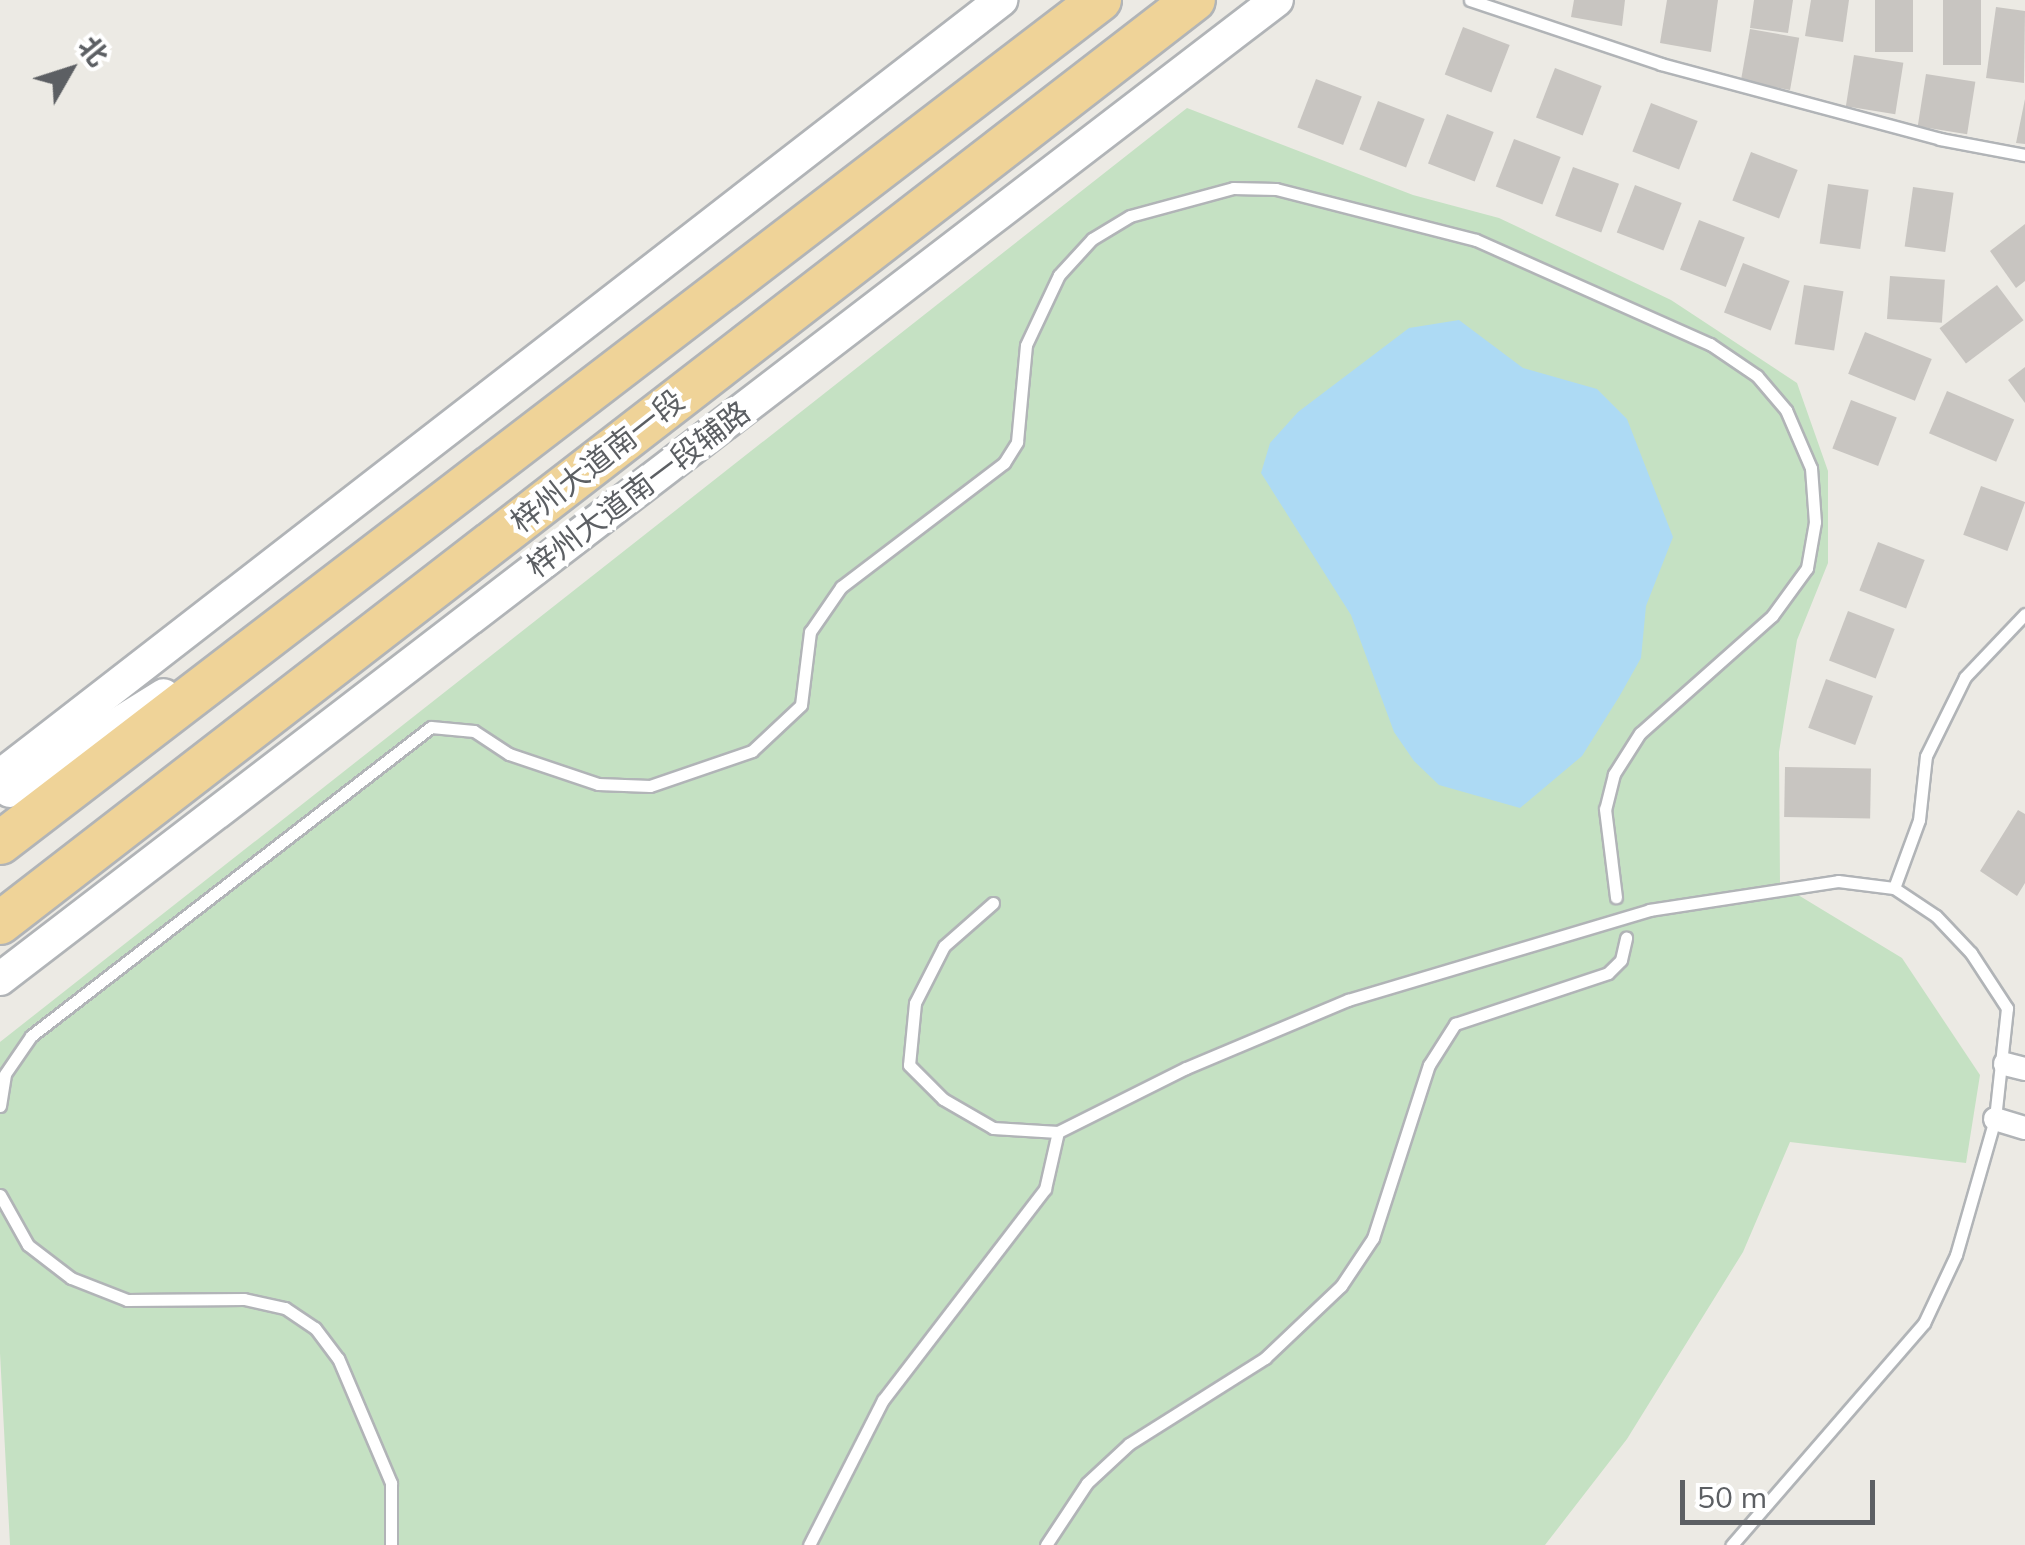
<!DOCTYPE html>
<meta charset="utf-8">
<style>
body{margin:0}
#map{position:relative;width:2025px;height:1545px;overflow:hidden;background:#eceae4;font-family:Mulish,"Noto Sans SC",sans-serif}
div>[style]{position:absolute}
.green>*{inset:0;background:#c5e1c3}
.water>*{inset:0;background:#addaf4}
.building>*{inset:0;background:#c8c5c1;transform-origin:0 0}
.roads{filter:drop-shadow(2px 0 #b1b4b7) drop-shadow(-2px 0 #b1b4b7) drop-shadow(0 2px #b1b4b7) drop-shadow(0 -2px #b1b4b7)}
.lane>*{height:11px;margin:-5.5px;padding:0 5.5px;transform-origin:5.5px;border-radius:5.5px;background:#fff}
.street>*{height:22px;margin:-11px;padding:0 11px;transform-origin:11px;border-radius:11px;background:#fff}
.secondary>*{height:32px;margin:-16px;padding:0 16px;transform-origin:16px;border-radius:16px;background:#fff}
.highway>*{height:42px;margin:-21px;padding:0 21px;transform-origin:21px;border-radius:21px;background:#efd398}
span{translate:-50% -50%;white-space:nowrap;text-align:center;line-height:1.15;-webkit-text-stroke:9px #fff;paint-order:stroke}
.street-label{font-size:30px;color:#5c5f63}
.north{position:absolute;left:20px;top:20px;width:100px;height:100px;-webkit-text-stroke:8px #fff;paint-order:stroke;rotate:51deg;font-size:28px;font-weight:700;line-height:40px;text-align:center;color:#5c5f63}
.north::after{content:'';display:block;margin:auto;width:35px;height:45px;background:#5c5f63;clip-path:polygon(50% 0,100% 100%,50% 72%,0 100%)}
.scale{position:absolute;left:1680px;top:1480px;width:195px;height:45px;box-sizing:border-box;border:5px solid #5c5f63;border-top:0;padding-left:12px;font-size:30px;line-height:35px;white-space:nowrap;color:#5c5f63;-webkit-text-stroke:8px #fff;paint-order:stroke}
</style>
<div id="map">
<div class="green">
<i style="clip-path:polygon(1187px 108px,1413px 195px,1499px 218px,1671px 300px,1797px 383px,1828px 471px,1828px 563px,1797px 640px,1779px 752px,1780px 884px,1902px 958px,1980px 1075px,1966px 1163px,1790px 1142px,1743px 1252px,1627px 1439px,1545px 1545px,10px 1545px,0 1353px,0 1042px)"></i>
</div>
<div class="water">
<i style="clip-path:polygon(1459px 320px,1523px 368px,1597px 389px,1627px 419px,1673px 537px,1646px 606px,1641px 658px,1619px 697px,1582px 756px,1520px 808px,1439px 785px,1414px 761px,1394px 732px,1351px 615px,1261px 473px,1270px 443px,1298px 412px,1409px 328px)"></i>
</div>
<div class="building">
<i style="clip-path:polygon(1574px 0,1625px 0,1622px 26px,1571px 17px)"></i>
<i style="clip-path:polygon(1667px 0,1718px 0,1711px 52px,1660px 43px)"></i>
<i style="clip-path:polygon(1754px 0,1793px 0,1788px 33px,1750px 28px)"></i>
<i style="clip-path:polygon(1811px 0,1849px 0,1843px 42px,1805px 36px)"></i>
<i style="left:1875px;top:0;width:38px;height:52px"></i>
<i style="left:1943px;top:0;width:38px;height:65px"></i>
<i style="clip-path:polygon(1996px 7px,2025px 11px,2024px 83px,1986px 78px)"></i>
<i style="left:1463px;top:27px;width:50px;height:51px;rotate:21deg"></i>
<i style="left:1750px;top:29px;width:50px;height:53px;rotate:10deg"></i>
<i style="left:1854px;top:55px;width:50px;height:52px;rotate:9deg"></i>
<i style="left:1555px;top:68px;width:50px;height:53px;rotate:21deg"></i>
<i style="left:1926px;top:74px;width:50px;height:53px;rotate:9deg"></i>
<i style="left:1316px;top:79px;width:49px;height:52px;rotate:21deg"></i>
<i style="clip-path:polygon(2025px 99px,2025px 144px,2016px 143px)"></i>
<i style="left:1378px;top:101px;width:50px;height:52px;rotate:21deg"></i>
<i style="left:1651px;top:103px;width:50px;height:52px;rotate:21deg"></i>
<i style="left:1447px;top:114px;width:50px;height:53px;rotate:21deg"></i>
<i style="left:1514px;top:139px;width:50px;height:51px;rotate:21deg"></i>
<i style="left:1751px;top:152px;width:50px;height:52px;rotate:21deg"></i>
<i style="left:1573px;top:167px;width:49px;height:52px;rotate:20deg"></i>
<i style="left:1828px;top:184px;width:41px;height:60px;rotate:8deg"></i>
<i style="left:1635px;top:185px;width:50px;height:51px;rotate:21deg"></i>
<i style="left:1913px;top:187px;width:41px;height:60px;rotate:8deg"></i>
<i style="left:1699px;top:220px;width:49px;height:53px;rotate:21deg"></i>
<i style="clip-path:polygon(2025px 224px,2025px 281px,2016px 288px,1990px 251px)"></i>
<i style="left:1743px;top:263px;width:50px;height:53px;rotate:21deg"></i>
<i style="left:1890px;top:276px;width:55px;height:43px;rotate:4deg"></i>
<i style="left:1804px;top:285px;width:40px;height:60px;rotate:9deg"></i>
<i style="left:1997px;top:285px;width:44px;height:72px;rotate:53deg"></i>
<i style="left:1865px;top:332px;width:72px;height:45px;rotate:22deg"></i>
<i style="clip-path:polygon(2025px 367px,2025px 403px,2008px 380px)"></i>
<i style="left:1947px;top:391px;width:73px;height:46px;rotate:23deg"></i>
<i style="left:1851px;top:400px;width:49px;height:52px;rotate:21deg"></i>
<i style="left:1981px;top:486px;width:47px;height:52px;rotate:20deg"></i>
<i style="left:1878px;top:542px;width:50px;height:52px;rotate:21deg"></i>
<i style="left:1848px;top:611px;width:50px;height:53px;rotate:21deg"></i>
<i style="left:1826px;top:679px;width:50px;height:52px;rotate:20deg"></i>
<i style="left:1785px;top:767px;width:86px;height:50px;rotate:1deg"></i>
<i style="clip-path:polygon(2018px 810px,2025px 814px,2025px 883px,2017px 896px,1980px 871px)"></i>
</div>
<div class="roads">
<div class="lane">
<i style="left:1470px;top:0;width:201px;rotate:18.5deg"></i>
<i style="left:1661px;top:64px;width:289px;rotate:15deg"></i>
<i style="left:1940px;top:139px;width:86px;rotate:10.7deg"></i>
<i style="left:1894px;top:888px;width:72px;rotate:-69.8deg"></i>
<i style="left:1919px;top:820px;width:64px;rotate:-83.8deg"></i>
<i style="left:1926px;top:756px;width:88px;rotate:-63.7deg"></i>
<i style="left:1965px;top:677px;width:87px;rotate:-46.4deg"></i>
<i style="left:993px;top:903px;width:65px;rotate:138.7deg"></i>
<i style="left:944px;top:946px;width:64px;rotate:117deg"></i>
<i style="left:915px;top:1003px;width:62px;rotate:95.5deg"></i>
<i style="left:909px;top:1065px;width:48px;rotate:45deg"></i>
<i style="left:943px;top:1099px;width:58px;rotate:30.1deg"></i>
<i style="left:993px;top:1128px;width:65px;rotate:3.5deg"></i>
<i style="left:1058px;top:1132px;width:143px;rotate:-26.6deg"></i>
<i style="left:1186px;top:1068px;width:176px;rotate:-22.8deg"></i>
<i style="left:1348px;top:1000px;width:314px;rotate:-16.6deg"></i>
<i style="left:1649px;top:910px;width:191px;rotate:-8.7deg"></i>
<i style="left:1838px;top:881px;width:56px;rotate:7.1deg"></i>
<i style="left:1894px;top:888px;width:50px;rotate:33.7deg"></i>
<i style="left:1936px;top:916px;width:51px;rotate:46.6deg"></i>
<i style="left:1971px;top:953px;width:66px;rotate:56.8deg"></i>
<i style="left:2007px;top:1008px;width:112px;rotate:96.2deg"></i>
<i style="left:1995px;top:1119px;width:141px;rotate:106deg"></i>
<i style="left:1956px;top:1255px;width:75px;rotate:115.2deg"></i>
<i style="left:1924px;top:1323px;width:294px;rotate:130.9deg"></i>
<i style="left:0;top:1106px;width:32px;rotate:-81deg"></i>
<i style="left:5px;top:1074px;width:46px;rotate:-55.6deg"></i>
<i style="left:31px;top:1036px;width:505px;rotate:-37.69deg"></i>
<i style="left:431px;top:727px;width:43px;rotate:5.3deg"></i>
<i style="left:474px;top:731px;width:42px;rotate:33.3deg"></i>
<i style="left:509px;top:754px;width:94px;rotate:18.6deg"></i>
<i style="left:598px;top:784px;width:52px;rotate:2.2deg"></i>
<i style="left:650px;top:786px;width:108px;rotate:-18.9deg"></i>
<i style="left:752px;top:751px;width:67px;rotate:-43.2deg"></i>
<i style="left:801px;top:705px;width:74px;rotate:-83deg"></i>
<i style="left:810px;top:632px;width:55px;rotate:-55.4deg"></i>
<i style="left:841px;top:587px;width:205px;rotate:-37.3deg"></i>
<i style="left:1004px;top:463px;width:25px;rotate:-58deg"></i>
<i style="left:1017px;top:442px;width:97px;rotate:-84.7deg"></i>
<i style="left:1026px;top:345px;width:77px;rotate:-64.8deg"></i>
<i style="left:1059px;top:275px;width:49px;rotate:-47.5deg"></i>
<i style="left:1092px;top:239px;width:44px;rotate:-31.2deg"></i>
<i style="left:1130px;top:216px;width:107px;rotate:-15.2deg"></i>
<i style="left:1233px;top:188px;width:43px;rotate:1.3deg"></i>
<i style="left:1276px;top:189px;width:206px;rotate:14.3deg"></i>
<i style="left:1476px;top:240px;width:256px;rotate:24deg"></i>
<i style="left:1710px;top:344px;width:57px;rotate:34.2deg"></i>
<i style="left:1757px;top:376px;width:45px;rotate:49.5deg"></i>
<i style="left:1786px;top:410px;width:63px;rotate:66.7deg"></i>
<i style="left:1811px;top:468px;width:54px;rotate:85.8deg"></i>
<i style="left:1815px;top:522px;width:47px;rotate:99.9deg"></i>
<i style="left:1807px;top:568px;width:59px;rotate:126.1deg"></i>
<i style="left:1772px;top:616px;width:176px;rotate:138.4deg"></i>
<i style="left:1640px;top:733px;width:49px;rotate:122.4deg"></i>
<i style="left:1614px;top:774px;width:36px;rotate:104deg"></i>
<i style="left:1605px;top:809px;width:89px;rotate:82.9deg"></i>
<i style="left:0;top:1195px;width:57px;rotate:60.8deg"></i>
<i style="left:28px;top:1245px;width:54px;rotate:37.5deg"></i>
<i style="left:71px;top:1278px;width:60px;rotate:21.4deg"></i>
<i style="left:127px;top:1300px;width:117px;rotate:-0.5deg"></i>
<i style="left:244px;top:1299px;width:42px;rotate:12.4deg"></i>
<i style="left:285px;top:1308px;width:36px;rotate:34deg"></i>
<i style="left:315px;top:1328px;width:38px;rotate:53deg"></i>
<i style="left:338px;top:1358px;width:136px;rotate:67deg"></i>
<i style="left:391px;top:1483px;width:62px;rotate:90deg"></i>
<i style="left:809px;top:1545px;width:163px;rotate:-63deg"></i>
<i style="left:883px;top:1400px;width:266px;rotate:-52.5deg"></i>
<i style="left:1045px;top:1189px;width:58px;rotate:-77.2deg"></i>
<i style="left:1046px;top:1545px;width:74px;rotate:-56.5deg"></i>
<i style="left:1087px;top:1483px;width:57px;rotate:-42.9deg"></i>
<i style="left:1129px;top:1444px;width:161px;rotate:-32.3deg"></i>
<i style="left:1265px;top:1358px;width:105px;rotate:-43.5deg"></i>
<i style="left:1341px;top:1286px;width:58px;rotate:-56.3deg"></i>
<i style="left:1373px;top:1238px;width:182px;rotate:-72.1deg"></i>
<i style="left:1429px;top:1065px;width:49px;rotate:-57.6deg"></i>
<i style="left:1455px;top:1024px;width:161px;rotate:-18.4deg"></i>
<i style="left:1608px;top:973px;width:18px;rotate:-45deg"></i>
<i style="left:1621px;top:960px;width:23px;rotate:-77deg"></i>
</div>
<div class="street">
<i style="left:2005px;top:1064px;width:21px;rotate:14deg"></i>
<i style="left:1995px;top:1119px;width:31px;rotate:17deg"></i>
</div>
<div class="secondary">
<i style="left:0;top:776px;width:1267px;rotate:-37.78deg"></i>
<i style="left:10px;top:791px;width:181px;rotate:-31.9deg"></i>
<i style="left:0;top:979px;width:1609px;rotate:-37.48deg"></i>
</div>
<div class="highway">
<i style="left:0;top:843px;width:1386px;rotate:-37.47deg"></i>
<i style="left:0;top:923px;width:1509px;rotate:-37.71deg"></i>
</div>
</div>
<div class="street-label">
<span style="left:597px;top:461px;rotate:-38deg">梓州大道南一段</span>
<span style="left:638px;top:489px;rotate:-37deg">梓州大道南一段辅路</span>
</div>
<div class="north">北</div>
<div class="scale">50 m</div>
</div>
